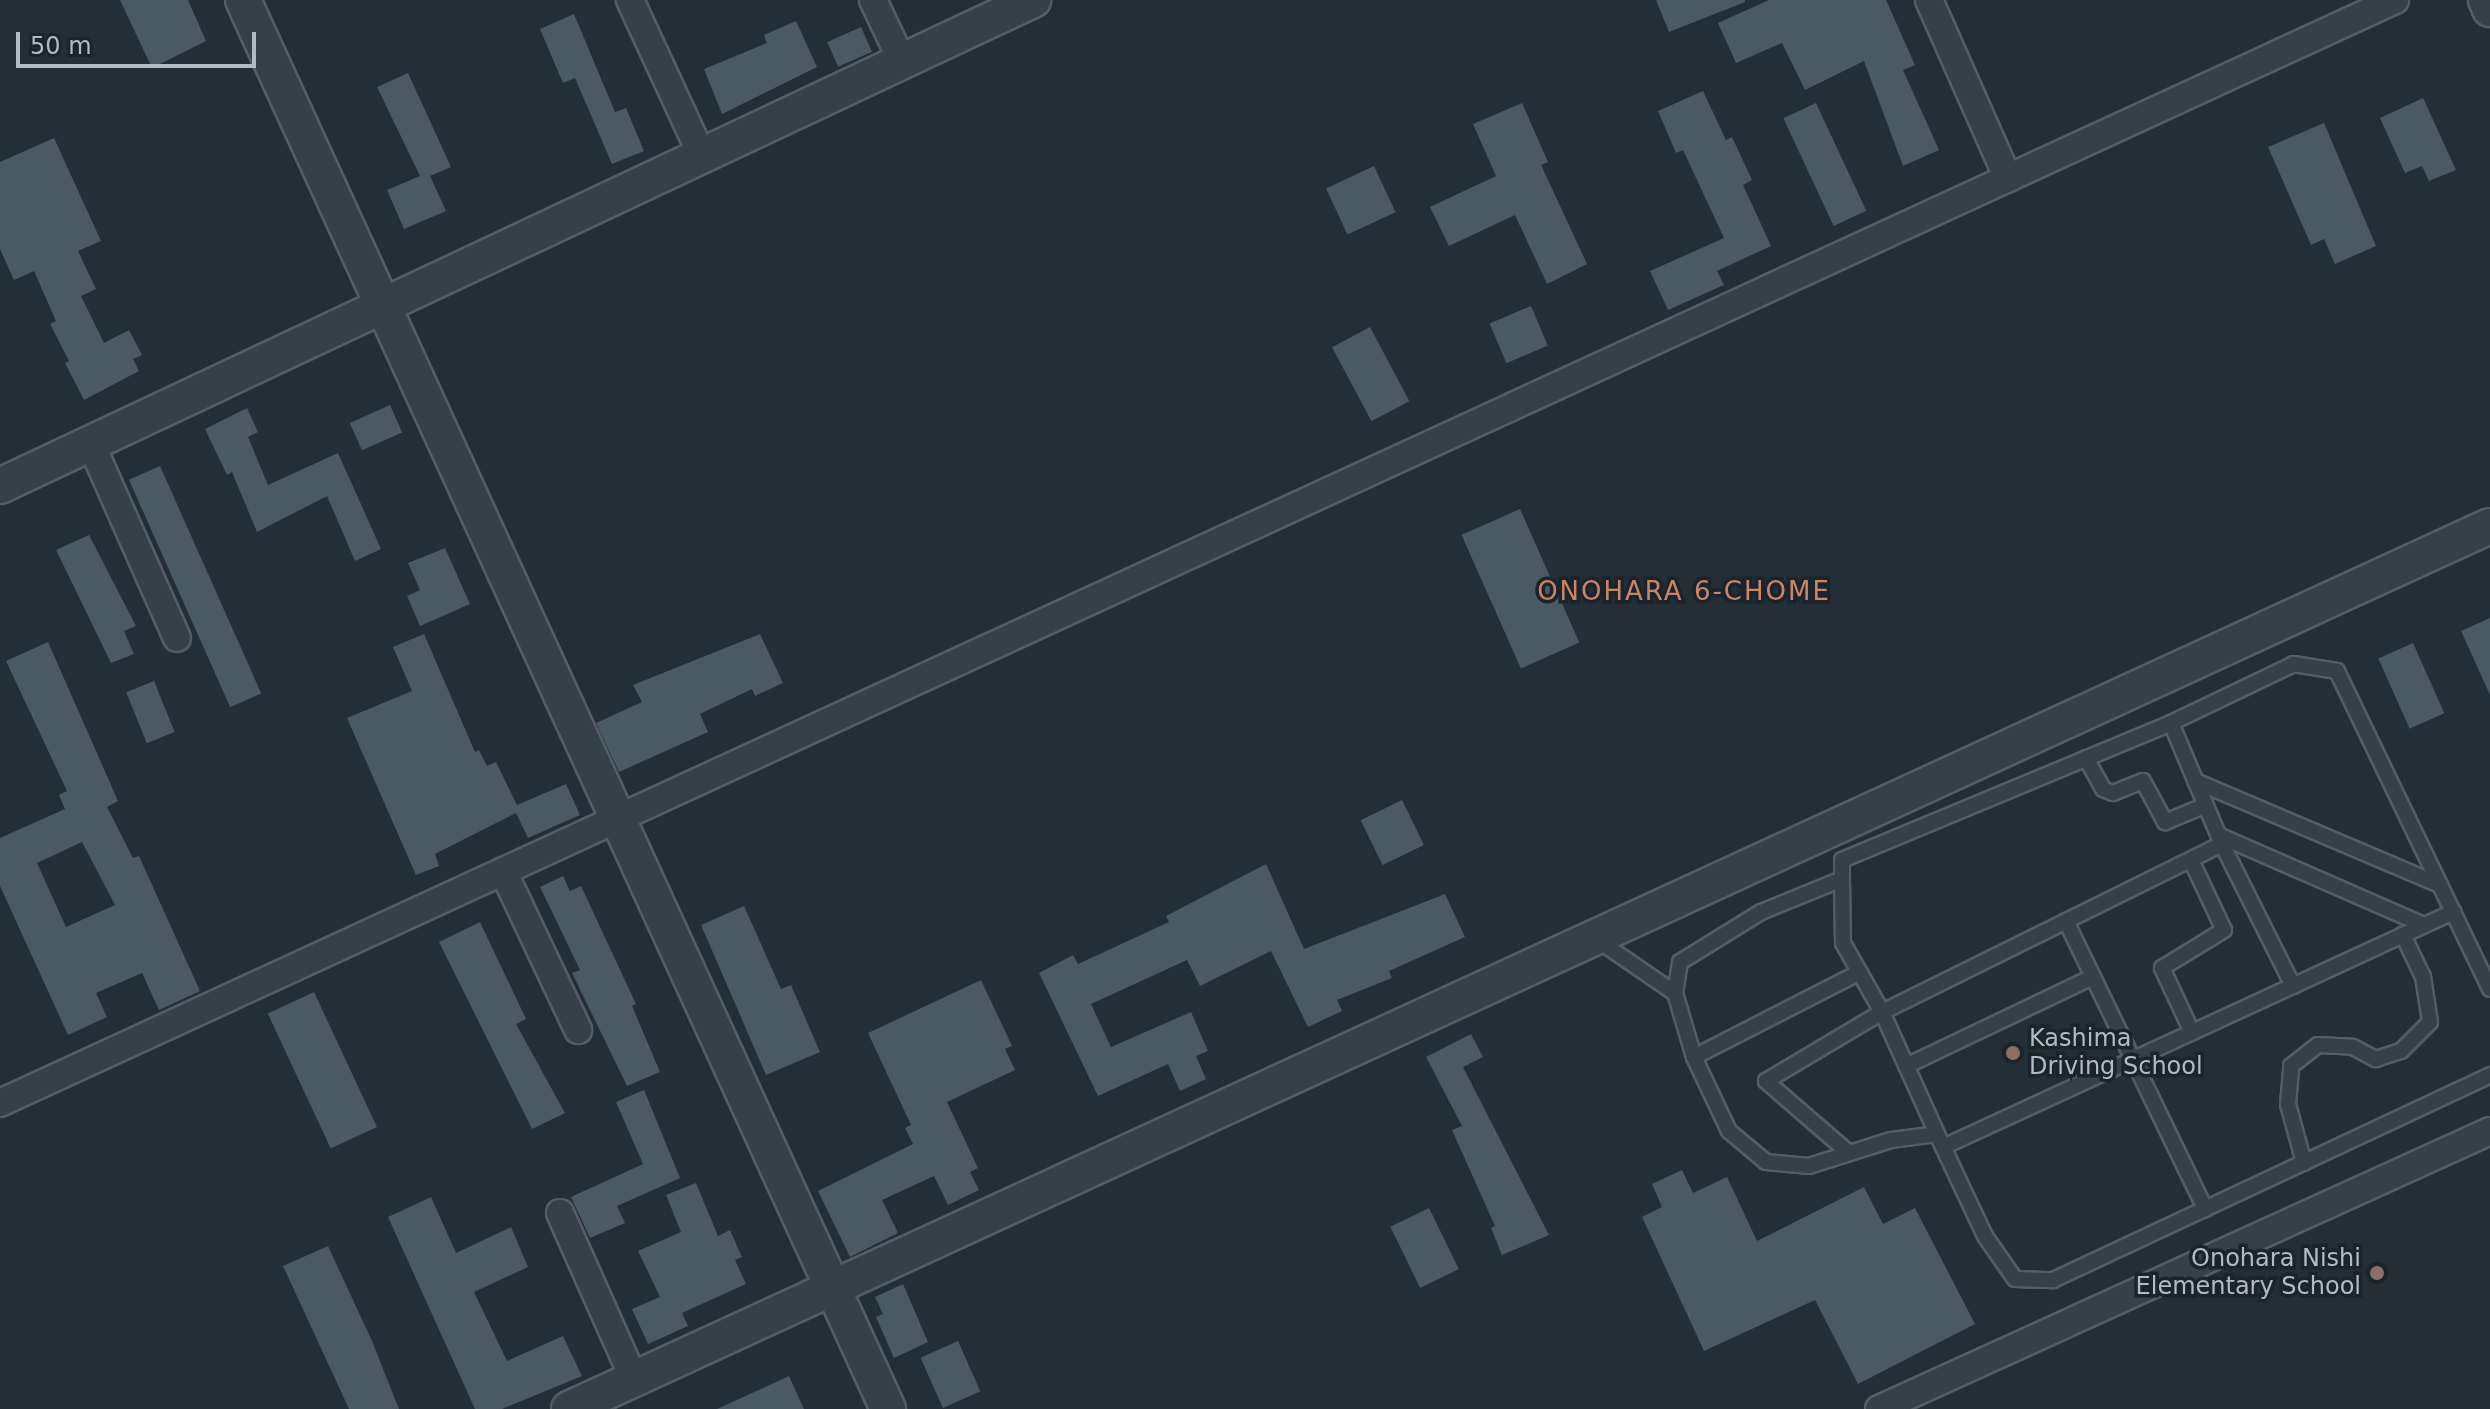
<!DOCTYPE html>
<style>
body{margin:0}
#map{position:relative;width:2490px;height:1409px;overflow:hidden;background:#232e37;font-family:"DejaVu Sans",sans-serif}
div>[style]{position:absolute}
.building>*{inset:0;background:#4b5962;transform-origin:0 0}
.roads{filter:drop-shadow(2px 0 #545d65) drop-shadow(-2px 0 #545d65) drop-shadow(0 2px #545d65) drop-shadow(0 -2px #545d65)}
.service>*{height:14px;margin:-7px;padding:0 7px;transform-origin:7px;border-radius:7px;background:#364047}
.minor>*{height:26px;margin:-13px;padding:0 13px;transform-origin:13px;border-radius:13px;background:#364047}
.tertiary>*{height:34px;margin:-17px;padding:0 17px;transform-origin:17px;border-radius:17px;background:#364047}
.dots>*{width:22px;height:22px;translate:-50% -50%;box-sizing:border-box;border:4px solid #1b242c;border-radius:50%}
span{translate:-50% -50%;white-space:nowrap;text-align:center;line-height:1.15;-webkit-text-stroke:7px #1b242c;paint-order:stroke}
.poi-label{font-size:24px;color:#b1bbc4}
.left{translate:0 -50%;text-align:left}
.right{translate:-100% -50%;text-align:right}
.neighbourhood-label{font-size:26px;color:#ca8466;letter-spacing:2px}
.scale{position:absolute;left:16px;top:32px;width:240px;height:36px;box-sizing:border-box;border:4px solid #b1bbc4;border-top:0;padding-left:10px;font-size:24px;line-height:28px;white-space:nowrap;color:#b1bbc4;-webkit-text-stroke:6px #1b242c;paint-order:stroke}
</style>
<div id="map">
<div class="building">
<i style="clip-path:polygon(120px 0,188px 0,206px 41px,152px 68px)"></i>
<i style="clip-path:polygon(1656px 0,1745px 0,1745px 2px,1669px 32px)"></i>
<i style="clip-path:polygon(1769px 0,1886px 0,1915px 65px,1903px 70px,1939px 150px,1903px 166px,1864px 61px,1805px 90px,1782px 43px,1736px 63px,1718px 23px)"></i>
<i style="clip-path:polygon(574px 14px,615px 112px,626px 108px,644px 151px,612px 164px,575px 78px,563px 83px,540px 29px)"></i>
<i style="clip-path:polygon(796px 21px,817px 67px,722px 114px,704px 69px,767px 43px,764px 35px)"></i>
<i style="left:861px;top:27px;width:27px;height:37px;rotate:66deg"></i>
<i style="clip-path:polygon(408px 73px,451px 167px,430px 176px,446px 211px,404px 229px,387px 190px,420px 176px,377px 87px)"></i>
<i style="clip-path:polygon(1703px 91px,1726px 140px,1732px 137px,1752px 180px,1743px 185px,1771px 246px,1717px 271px,1724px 285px,1668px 310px,1650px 271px,1724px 238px,1683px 150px,1676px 153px,1658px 111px)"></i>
<i style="clip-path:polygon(2423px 98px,2456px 170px,2429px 181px,2422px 166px,2405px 173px,2380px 118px)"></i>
<i style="clip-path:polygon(1522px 103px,1548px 162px,1541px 165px,1587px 264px,1547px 284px,1515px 215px,1449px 246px,1430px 207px,1496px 176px,1473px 124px)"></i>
<i style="left:1816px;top:103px;width:119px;height:36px;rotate:65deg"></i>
<i style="clip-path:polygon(2324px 123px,2376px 246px,2335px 264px,2324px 239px,2311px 245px,2268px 147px)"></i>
<i style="clip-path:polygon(54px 138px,101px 241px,78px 251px,96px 289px,81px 296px,104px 343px,129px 330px,142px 355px,133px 359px,139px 371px,84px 400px,65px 363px,69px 361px,50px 324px,56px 321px,34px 271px,14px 280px,0 249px,0 162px)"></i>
<i style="left:1374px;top:166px;width:51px;height:53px;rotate:65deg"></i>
<i style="left:1531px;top:306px;width:43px;height:45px;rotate:67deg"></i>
<i style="left:1370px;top:327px;width:84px;height:43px;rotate:62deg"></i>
<i style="left:390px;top:405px;width:30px;height:44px;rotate:66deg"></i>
<i style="clip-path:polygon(247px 408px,258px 432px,248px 437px,268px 485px,338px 453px,381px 549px,355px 561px,327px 496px,257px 532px,232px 472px,227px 475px,205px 429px)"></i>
<i style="left:160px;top:466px;width:249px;height:34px;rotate:66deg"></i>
<i style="left:1520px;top:509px;width:146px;height:64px;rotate:66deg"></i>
<i style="clip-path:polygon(89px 535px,136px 626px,124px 631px,134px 654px,111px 663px,56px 550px)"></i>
<i style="clip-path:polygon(445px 548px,470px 604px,420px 626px,407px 596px,420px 590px,408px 563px)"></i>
<i style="clip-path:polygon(2490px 618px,2490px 695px,2461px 631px)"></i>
<i style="clip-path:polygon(424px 634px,475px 752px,479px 750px,487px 766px,496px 762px,517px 805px,566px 784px,580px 815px,528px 838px,516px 813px,435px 854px,439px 866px,416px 875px,347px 718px,412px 691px,393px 647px)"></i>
<i style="clip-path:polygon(760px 634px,783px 683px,755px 696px,752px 689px,700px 714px,708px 732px,619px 772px,596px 723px,642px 702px,633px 685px)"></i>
<i style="clip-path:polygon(evenodd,48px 642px,118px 801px,107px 807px,133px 858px,139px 856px,200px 991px,159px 1010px,142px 973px,96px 993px,107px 1017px,68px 1035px,0 886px,0 838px,65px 809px,59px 795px,67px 791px,6px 661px,48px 642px,82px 842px,115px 905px,66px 927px,37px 863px,82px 842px)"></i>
<i style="left:2413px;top:643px;width:77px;height:38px;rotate:66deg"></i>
<i style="left:154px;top:681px;width:55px;height:30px;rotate:68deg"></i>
<i style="left:1402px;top:800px;width:50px;height:46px;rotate:64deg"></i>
<i style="clip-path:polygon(1266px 864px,1304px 949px,1445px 894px,1465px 937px,1389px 971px,1392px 978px,1337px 1000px,1342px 1011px,1308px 1027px,1271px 951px,1200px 986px,1187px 960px,1091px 1004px,1111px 1047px,1191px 1012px,1208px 1051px,1196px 1056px,1206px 1079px,1180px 1091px,1168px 1064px,1098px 1096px,1039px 973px,1073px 955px,1078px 964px,1169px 922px,1166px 916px)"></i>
<i style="clip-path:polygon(563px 876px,570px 891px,581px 886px,636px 1004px,632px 1006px,660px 1072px,627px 1086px,572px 973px,580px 970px,540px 887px)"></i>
<i style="clip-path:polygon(744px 906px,781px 989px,791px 985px,820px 1052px,766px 1075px,701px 925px)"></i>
<i style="clip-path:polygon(480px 922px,526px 1019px,516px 1024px,565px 1113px,532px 1129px,439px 942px)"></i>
<i style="clip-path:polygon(981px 980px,1012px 1046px,1005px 1049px,1015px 1070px,947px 1102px,978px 1168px,970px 1172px,979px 1190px,948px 1205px,934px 1176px,882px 1200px,898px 1233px,850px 1257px,818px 1191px,913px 1144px,905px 1128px,911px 1125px,868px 1033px)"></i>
<i style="left:314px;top:992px;width:149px;height:51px;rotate:65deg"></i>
<i style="clip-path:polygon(1471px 1034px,1483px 1057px,1463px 1067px,1549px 1235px,1502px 1255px,1491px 1228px,1495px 1226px,1452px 1130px,1462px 1126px,1426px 1057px)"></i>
<i style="clip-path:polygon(644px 1090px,680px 1178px,617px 1206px,625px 1223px,590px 1238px,571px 1197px,643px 1164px,616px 1102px)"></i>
<i style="clip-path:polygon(1682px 1170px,1693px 1193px,1727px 1177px,1757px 1241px,1864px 1187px,1883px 1224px,1915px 1208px,1975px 1324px,1858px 1384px,1815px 1300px,1704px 1351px,1642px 1217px,1662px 1207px,1652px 1184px)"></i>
<i style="clip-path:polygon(696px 1183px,718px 1236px,730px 1230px,742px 1257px,735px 1260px,746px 1284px,682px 1313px,688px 1326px,648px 1344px,632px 1309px,660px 1297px,638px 1251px,681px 1232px,666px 1195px)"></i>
<i style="clip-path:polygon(431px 1197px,456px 1253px,511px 1227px,528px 1267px,474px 1292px,507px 1361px,563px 1336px,582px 1376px,502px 1409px,475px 1409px,388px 1217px)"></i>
<i style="left:1429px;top:1208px;width:68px;height:43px;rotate:64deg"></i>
<i style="clip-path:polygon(328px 1246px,372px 1341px,399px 1409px,349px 1409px,283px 1266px)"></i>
<i style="clip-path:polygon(903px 1284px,928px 1342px,894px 1358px,876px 1317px,883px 1314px,875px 1297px)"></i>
<i style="left:958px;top:1341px;width:55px;height:41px;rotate:66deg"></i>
<i style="clip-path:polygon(789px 1376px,804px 1409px,717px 1409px)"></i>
</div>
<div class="roads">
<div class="service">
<i style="left:2086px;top:758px;width:35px;rotate:61deg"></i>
<i style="left:2103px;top:789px;width:11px;rotate:22deg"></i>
<i style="left:2113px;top:793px;width:32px;rotate:-22deg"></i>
<i style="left:2143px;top:781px;width:47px;rotate:61.8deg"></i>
<i style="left:2165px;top:822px;width:44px;rotate:-22.5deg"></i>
<i style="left:2195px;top:781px;width:266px;rotate:23deg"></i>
<i style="left:2218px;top:835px;width:225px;rotate:23.6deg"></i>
<i style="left:2222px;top:844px;width:159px;rotate:63.4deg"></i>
<i style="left:2191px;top:860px;width:77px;rotate:64.8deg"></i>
<i style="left:2224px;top:930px;width:73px;rotate:148.5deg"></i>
<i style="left:2162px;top:968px;width:71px;rotate:64.9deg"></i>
<i style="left:1842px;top:879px;width:19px;rotate:-90deg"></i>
<i style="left:1842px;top:860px;width:356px;rotate:-22.6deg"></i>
<i style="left:2066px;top:921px;width:320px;rotate:64.2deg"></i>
<i style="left:1596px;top:939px;width:96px;rotate:34.4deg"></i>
<i style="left:2490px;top:989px;width:353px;rotate:-115.7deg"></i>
<i style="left:2337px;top:671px;width:44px;rotate:-170.8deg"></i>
<i style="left:2294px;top:664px;width:136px;rotate:154.4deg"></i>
<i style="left:2171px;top:723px;width:131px;rotate:67.1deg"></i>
<i style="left:2222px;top:844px;width:379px;rotate:153.7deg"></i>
<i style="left:1882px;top:1012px;width:79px;rotate:-119.5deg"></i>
<i style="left:1843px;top:943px;width:64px;rotate:-90.9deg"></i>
<i style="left:1842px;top:879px;width:87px;rotate:157.8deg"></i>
<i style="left:1761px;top:912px;width:95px;rotate:148.3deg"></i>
<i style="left:1680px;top:962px;width:31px;rotate:99deg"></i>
<i style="left:1675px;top:993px;width:67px;rotate:73.5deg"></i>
<i style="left:1694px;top:1057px;width:82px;rotate:64.7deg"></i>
<i style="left:1729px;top:1131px;width:48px;rotate:40deg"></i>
<i style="left:1766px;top:1162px;width:43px;rotate:5.3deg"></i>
<i style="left:1809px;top:1166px;width:86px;rotate:-17.6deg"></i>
<i style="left:1891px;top:1140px;width:46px;rotate:-7.4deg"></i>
<i style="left:1937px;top:1134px;width:113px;rotate:64.8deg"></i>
<i style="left:1985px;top:1236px;width:52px;rotate:55.1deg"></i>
<i style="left:2015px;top:1279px;width:38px;rotate:2deg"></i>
<i style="left:2053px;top:1280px;width:483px;rotate:-25.1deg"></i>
<i style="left:1694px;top:1057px;width:186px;rotate:-27.1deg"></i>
<i style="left:1906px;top:1066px;width:207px;rotate:-25.5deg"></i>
<i style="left:1943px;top:1147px;width:562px;rotate:-24.74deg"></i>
<i style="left:1849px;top:1153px;width:110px;rotate:-139.1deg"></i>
<i style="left:1766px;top:1081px;width:135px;rotate:-30.7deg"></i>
<i style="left:1882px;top:1012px;width:134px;rotate:65.7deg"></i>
<i style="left:2304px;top:1163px;width:61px;rotate:-105.2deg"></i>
<i style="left:2288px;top:1104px;width:38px;rotate:-85deg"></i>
<i style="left:2291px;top:1066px;width:34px;rotate:-38deg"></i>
<i style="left:2318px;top:1045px;width:35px;rotate:3deg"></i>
<i style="left:2353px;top:1047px;width:26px;rotate:28deg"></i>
<i style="left:2376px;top:1059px;width:26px;rotate:-18deg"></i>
<i style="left:2401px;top:1051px;width:41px;rotate:-45deg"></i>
<i style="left:2430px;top:1022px;width:46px;rotate:-98.8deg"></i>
<i style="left:2423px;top:977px;width:47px;rotate:-115.5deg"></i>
</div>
<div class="minor">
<i style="left:630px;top:0;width:170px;rotate:65.2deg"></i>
<i style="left:873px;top:0;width:65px;rotate:64.6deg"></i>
<i style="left:1929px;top:0;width:195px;rotate:66.1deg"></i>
<i style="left:91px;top:444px;width:212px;rotate:66.1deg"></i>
<i style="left:503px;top:871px;width:176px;rotate:64.7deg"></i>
<i style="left:0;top:1103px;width:2637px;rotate:-24.73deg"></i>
<i style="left:560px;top:1213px;width:182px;rotate:66deg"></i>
<i style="left:1879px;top:1409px;width:671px;rotate:-24.47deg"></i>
</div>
<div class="tertiary">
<i style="left:243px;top:0;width:1550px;rotate:65.4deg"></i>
<i style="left:2486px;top:0;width:10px;rotate:66deg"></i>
<i style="left:0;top:486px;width:1142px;rotate:-25.2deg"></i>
<i style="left:569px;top:1409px;width:2114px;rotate:-24.69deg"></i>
</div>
</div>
<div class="dots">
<i style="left:2013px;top:1053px;background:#8d6e63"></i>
<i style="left:2377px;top:1273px;background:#8d6e63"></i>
</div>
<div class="poi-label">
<span class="left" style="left:2029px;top:1053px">Kashima<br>Driving School</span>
<span class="right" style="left:2361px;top:1273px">Onohara Nishi<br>Elementary School</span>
</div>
<div class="neighbourhood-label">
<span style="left:1684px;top:592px">ONOHARA 6-CHOME</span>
</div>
<div class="scale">50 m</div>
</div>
